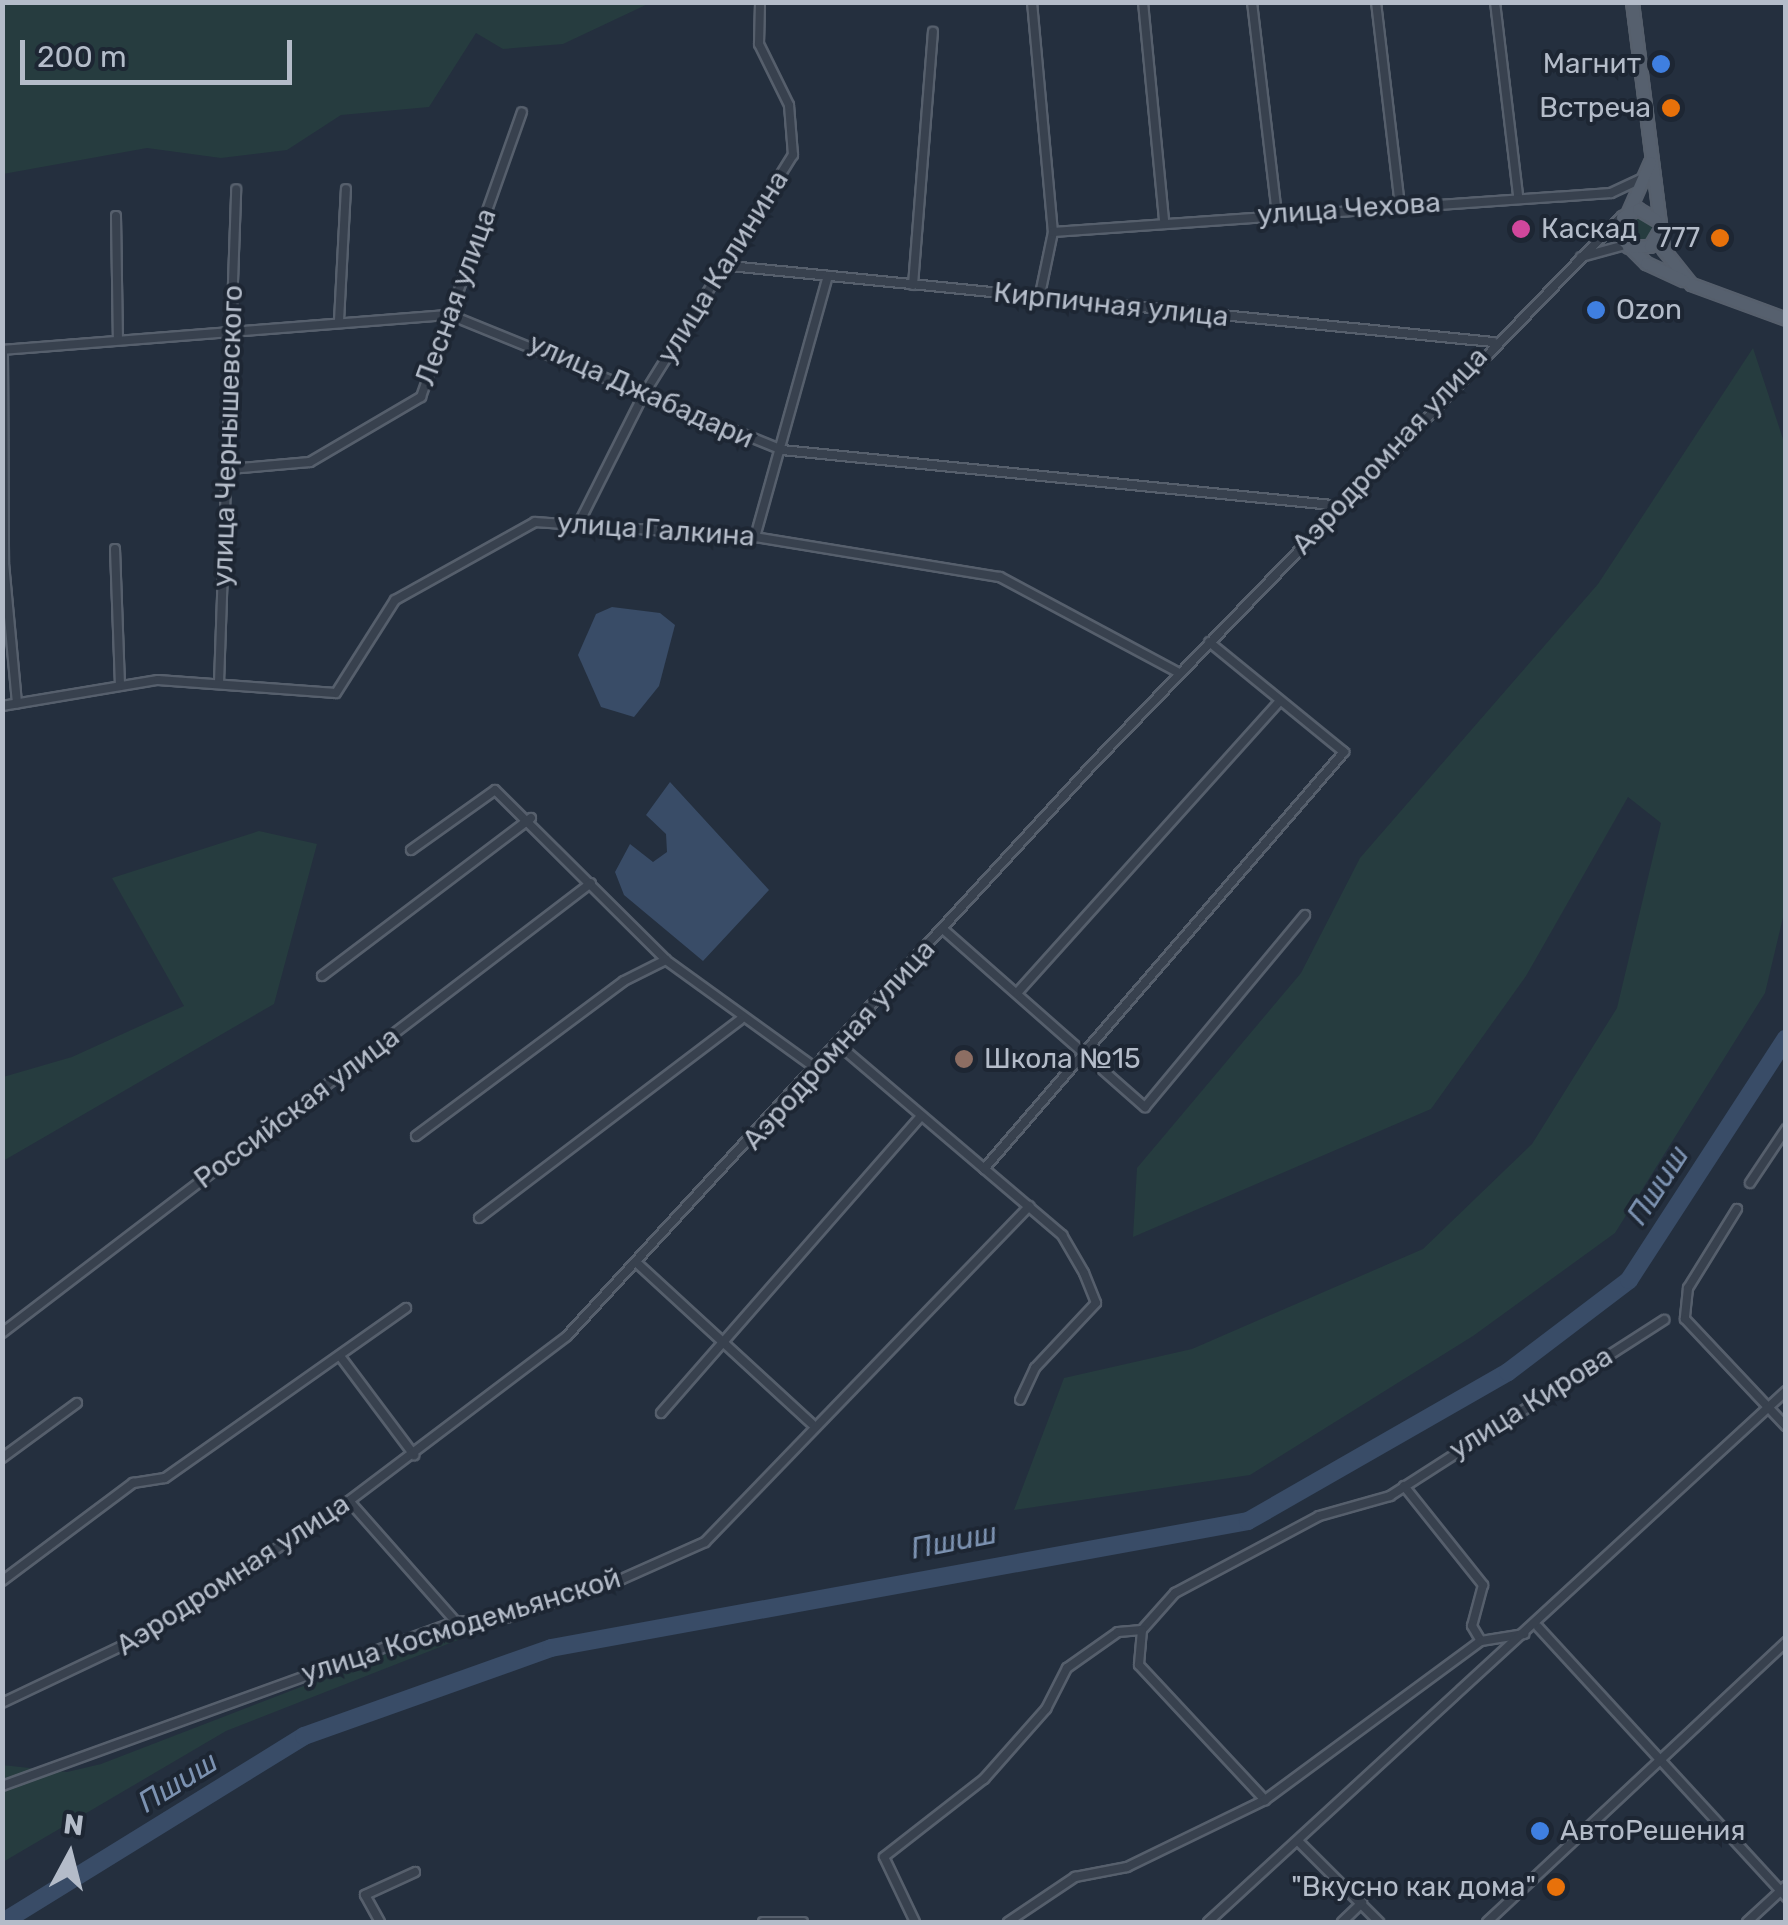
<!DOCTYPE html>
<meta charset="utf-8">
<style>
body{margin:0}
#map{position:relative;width:1788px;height:1925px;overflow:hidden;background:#242f3e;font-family:Rubik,sans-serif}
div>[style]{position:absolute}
.green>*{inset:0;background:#263c3f}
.round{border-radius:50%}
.water>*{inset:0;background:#394c67}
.river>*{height:18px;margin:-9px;padding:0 9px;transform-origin:9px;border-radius:9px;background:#394c67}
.roads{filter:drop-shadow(2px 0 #565f6c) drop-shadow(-2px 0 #565f6c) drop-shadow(0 2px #565f6c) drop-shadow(0 -2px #565f6c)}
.minor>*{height:8px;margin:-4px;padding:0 4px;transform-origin:4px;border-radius:4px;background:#38414e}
.primary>*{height:11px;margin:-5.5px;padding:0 5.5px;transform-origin:5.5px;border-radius:5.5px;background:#56606e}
.dots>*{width:28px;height:28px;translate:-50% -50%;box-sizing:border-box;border:5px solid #1d2633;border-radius:50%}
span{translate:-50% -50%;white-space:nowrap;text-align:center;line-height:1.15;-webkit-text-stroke:8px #1d2633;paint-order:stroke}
.poi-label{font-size:28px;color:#b4bcc9}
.right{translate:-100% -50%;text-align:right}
.left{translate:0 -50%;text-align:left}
.street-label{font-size:28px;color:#b4bcc9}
.water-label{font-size:30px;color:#7c92b1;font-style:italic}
.frame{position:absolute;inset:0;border:5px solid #b4bcc9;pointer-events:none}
.north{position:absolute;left:20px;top:1805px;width:100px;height:100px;-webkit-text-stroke:8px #1d2633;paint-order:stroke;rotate:7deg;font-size:28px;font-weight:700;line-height:40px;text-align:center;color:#b4bcc9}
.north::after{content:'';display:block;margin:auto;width:35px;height:45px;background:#b4bcc9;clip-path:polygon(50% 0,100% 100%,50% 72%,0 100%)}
.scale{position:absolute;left:20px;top:40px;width:272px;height:45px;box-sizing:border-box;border:5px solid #b4bcc9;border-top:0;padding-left:12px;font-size:30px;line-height:35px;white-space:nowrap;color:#b4bcc9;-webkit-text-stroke:8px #1d2633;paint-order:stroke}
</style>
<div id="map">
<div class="green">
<i style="clip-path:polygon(2px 3px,3px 2px,650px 3px,563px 44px,503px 49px,476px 33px,429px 107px,341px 115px,287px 150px,221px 158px,147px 148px,3px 174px)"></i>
<i class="round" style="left:1624px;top:216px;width:28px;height:28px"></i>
<i style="clip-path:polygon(1753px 348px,1785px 445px,1785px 909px,1765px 993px,1615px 1233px,1473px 1336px,1250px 1475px,1014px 1510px,1064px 1378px,1192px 1349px,1423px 1249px,1532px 1144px,1617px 1008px,1661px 823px,1628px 797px,1526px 976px,1431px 1109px,1133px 1237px,1137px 1168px,1301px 973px,1360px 858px,1598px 584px)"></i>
<i style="clip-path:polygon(259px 831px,317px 844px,274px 1004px,3px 1161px,3px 1077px,72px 1057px,184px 1006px,112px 878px)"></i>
<i style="clip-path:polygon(459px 1626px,486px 1629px,226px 1731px,3px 1862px,2px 1765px,67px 1772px,101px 1764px)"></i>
</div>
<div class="water">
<i style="clip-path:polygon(612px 607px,660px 613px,675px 625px,659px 686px,634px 717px,601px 707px,578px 655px,596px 614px)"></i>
<i style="clip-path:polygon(670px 782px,769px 890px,703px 961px,624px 895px,615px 872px,630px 844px,653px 862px,667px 852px,666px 834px,646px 815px)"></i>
</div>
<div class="river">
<i style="left:3px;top:1922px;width:354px;rotate:-31.7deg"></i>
<i style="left:304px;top:1736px;width:262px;rotate:-19.6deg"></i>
<i style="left:551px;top:1648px;width:708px;rotate:-10.33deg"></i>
<i style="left:1248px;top:1521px;width:300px;rotate:-29.8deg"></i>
<i style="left:1508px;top:1372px;width:152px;rotate:-37.2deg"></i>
<i style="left:1629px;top:1280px;width:288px;rotate:-57deg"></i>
</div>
<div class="roads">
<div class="minor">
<i style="left:1032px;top:2px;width:231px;rotate:84.8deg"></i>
<i style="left:1053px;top:232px;width:68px;rotate:101.8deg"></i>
<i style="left:1143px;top:2px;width:219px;rotate:84.5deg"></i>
<i style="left:1252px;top:2px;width:213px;rotate:83.3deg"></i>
<i style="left:1376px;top:2px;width:205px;rotate:83.3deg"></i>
<i style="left:1495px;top:2px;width:195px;rotate:83.2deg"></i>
<i style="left:116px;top:216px;width:124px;rotate:89.1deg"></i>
<i style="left:1053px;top:232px;width:559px;rotate:-4deg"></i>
<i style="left:1611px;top:193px;width:35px;rotate:-25deg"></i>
<i style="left:1581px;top:257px;width:46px;rotate:-15.3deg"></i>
<i style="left:730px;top:266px;width:767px;rotate:5.69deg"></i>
<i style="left:913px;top:285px;width:254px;rotate:-85.5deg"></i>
<i style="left:339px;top:321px;width:132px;rotate:-87deg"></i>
<i style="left:2px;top:350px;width:449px;rotate:-4.5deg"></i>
<i style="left:450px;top:315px;width:358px;rotate:22.1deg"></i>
<i style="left:782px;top:450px;width:563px;rotate:5.71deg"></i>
<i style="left:3px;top:350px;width:213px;rotate:89.7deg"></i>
<i style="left:4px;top:563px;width:141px;rotate:84.7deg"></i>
<i style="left:230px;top:469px;width:80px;rotate:-5deg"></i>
<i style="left:310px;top:462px;width:129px;rotate:-30.4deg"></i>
<i style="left:421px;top:397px;width:302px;rotate:-70.5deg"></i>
<i style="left:580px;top:521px;width:142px;rotate:-63.3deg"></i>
<i style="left:644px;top:394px;width:282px;rotate:-58.1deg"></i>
<i style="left:793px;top:155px;width:50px;rotate:-94.6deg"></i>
<i style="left:789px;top:105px;width:68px;rotate:-116.2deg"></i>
<i style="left:759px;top:44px;width:42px;rotate:-88.6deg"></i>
<i style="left:755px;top:537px;width:271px;rotate:-74.4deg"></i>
<i style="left:115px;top:549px;width:137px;rotate:87.9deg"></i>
<i style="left:219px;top:683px;width:494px;rotate:-88deg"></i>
<i style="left:2px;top:706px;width:158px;rotate:-9.5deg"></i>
<i style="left:158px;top:680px;width:178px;rotate:4.2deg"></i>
<i style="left:336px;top:693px;width:110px;rotate:-57.6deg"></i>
<i style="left:395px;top:600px;width:160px;rotate:-29.1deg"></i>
<i style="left:535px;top:522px;width:221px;rotate:3.9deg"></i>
<i style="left:755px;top:537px;width:248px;rotate:9.3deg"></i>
<i style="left:1000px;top:577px;width:203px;rotate:28.2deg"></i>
<i style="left:411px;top:850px;width:103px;rotate:-35.5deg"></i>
<i style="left:495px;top:790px;width:241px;rotate:44.8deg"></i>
<i style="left:666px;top:960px;width:188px;rotate:35.9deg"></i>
<i style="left:944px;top:930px;width:268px;rotate:41.4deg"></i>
<i style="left:1145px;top:1107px;width:250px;rotate:-50.2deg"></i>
<i style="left:322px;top:976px;width:262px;rotate:-37.1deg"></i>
<i style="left:1017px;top:993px;width:392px;rotate:-48deg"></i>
<i style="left:840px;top:1046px;width:292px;rotate:40.4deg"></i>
<i style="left:1062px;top:1235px;width:44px;rotate:59.9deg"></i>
<i style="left:1084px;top:1273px;width:32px;rotate:68deg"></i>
<i style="left:1096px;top:1303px;width:89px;rotate:133.2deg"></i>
<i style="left:1035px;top:1368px;width:35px;rotate:115deg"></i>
<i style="left:416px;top:1136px;width:259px;rotate:-36.7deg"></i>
<i style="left:624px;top:981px;width:47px;rotate:-26.6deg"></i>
<i style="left:984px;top:1169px;width:551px;rotate:-49.2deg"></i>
<i style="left:1344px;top:752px;width:174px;rotate:-140.8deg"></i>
<i style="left:1750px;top:1183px;width:65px;rotate:-56.3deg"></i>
<i style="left:1737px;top:1209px;width:93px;rotate:121.8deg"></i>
<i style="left:1688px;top:1288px;width:31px;rotate:96deg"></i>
<i style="left:1685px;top:1319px;width:147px;rotate:46.7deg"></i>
<i style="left:479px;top:1218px;width:328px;rotate:-37.2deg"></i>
<i style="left:638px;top:1264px;width:236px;rotate:42.6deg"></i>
<i style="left:2px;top:1333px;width:741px;rotate:-37.38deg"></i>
<i style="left:340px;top:1356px;width:124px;rotate:53.2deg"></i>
<i style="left:661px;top:1413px;width:395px;rotate:-48.8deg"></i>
<i style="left:2px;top:1458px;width:93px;rotate:-36.3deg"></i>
<i style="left:1404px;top:1486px;width:127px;rotate:51.4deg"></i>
<i style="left:1483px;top:1585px;width:42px;rotate:105deg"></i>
<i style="left:1472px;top:1626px;width:17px;rotate:59deg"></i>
<i style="left:349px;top:1501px;width:162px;rotate:48.5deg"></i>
<i style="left:2px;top:1581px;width:164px;rotate:-36.8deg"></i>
<i style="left:133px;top:1483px;width:32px;rotate:-9deg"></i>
<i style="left:165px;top:1478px;width:295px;rotate:-35.2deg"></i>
<i style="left:1538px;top:1627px;width:367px;rotate:47.4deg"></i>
<i style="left:1142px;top:1630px;width:50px;rotate:-48.3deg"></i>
<i style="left:1175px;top:1593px;width:163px;rotate:-28.1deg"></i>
<i style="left:1319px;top:1516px;width:74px;rotate:-15.7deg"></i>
<i style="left:1390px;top:1496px;width:326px;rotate:-32.7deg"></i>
<i style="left:2px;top:1703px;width:158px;rotate:-25.4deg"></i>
<i style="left:145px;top:1635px;width:244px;rotate:-33.3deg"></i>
<i style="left:349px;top:1501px;width:273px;rotate:-37.1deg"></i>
<i style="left:567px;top:1336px;width:776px;rotate:-47.4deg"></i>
<i style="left:1092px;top:765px;width:762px;rotate:-46.01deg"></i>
<i style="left:2px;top:1786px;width:483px;rotate:-19.9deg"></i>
<i style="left:456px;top:1622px;width:50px;rotate:-4.6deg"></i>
<i style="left:506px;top:1618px;width:122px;rotate:-18.6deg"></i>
<i style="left:622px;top:1579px;width:91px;rotate:-24deg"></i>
<i style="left:705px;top:1542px;width:467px;rotate:-46deg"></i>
<i style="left:1298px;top:1841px;width:115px;rotate:45deg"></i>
<i style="left:380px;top:1922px;width:31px;rotate:-119deg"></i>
<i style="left:365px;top:1895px;width:55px;rotate:-24.7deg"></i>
<i style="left:763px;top:1922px;width:40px"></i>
<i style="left:915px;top:1922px;width:72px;rotate:-115.5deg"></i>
<i style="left:884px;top:1857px;width:127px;rotate:-38deg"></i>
<i style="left:984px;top:1779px;width:94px;rotate:-48.5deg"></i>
<i style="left:1046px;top:1709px;width:46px;rotate:-62.9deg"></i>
<i style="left:1067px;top:1668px;width:62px;rotate:-35.2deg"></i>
<i style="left:1118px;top:1632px;width:24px;rotate:-5deg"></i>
<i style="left:1142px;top:1630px;width:35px;rotate:95deg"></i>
<i style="left:1139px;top:1665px;width:185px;rotate:47deg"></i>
<i style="left:1008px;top:1922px;width:81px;rotate:-33.9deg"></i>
<i style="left:1075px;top:1877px;width:53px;rotate:-10.9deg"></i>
<i style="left:1127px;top:1867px;width:153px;rotate:-25.9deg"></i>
<i style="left:1265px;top:1800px;width:268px;rotate:-36.4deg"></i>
<i style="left:1481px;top:1641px;width:44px;rotate:-9.2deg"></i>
<i style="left:1208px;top:1922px;width:785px;rotate:-42.57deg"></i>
<i style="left:1342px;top:1922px;width:28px;rotate:-44deg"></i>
<i style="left:1487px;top:1922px;width:410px;rotate:-43.1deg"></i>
<i style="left:1747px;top:1922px;width:53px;rotate:-42.7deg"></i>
</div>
<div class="primary">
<i style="left:1632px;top:2px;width:249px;rotate:82.8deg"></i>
<i style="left:1663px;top:249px;width:45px;rotate:51.3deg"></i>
<i style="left:1691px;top:284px;width:101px;rotate:20.2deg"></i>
<i style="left:1650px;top:162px;width:80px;rotate:113.7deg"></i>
<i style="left:1618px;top:235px;width:40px;rotate:45deg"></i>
<i style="left:1646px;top:263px;width:41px;rotate:24.7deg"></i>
<i style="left:1622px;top:217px;width:18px;rotate:-27deg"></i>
<i style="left:1638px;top:209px;width:21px;rotate:31deg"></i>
<i style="left:1628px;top:247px;width:22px;rotate:-3deg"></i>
<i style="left:1650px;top:246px;width:17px;rotate:-59deg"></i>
</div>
</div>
<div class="dots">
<i style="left:1661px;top:64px;background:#3f7fe0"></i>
<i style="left:1671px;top:108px;background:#e8710a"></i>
<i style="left:1521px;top:229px;background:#d1479c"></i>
<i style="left:1720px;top:238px;background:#e8710a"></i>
<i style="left:1596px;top:310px;background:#3f7fe0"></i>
<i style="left:964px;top:1059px;background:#8d6e63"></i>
<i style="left:1540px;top:1831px;background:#3f7fe0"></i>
<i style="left:1556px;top:1887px;background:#e8710a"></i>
</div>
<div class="poi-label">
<span class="right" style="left:1641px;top:64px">Магнит</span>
<span class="right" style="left:1651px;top:108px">Встреча</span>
<span class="left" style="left:1541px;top:229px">Каскад</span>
<span class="right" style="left:1700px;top:238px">777</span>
<span class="left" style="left:1616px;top:310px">Ozon</span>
<span class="left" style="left:984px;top:1059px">Школа №15</span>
<span class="left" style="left:1560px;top:1831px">АвтоРешения</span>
<span class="right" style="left:1536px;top:1887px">"Вкусно как дома"</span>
</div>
<div class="street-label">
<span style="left:1349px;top:209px;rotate:-4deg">улица Чехова</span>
<span style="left:723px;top:267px;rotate:-58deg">улица Калинина</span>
<span style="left:456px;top:297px;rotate:-70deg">Лесная улица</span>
<span style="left:1111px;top:305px;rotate:6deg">Кирпичная улица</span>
<span style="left:641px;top:391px;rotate:24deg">улица Джабадари</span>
<span style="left:228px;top:436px;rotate:-88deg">улица Чернышевского</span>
<span style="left:1390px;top:451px;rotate:-47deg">Аэродромная улица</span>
<span style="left:656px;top:530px;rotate:4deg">улица Галкина</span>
<span style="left:839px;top:1045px;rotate:-48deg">Аэродромная улица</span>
<span style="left:297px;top:1108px;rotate:-37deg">Российская улица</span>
<span style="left:1531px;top:1403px;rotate:-32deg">улица Кирова</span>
<span style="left:233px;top:1575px;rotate:-33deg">Аэродромная улица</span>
<span style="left:461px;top:1626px;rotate:-17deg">улица Космодемьянской</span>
</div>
<div class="water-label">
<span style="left:1658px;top:1185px;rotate:-57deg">Пшиш</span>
<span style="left:954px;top:1541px;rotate:-11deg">Пшиш</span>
<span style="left:178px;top:1782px;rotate:-32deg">Пшиш</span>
</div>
<div class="frame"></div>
<div class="north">N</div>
<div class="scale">200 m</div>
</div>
